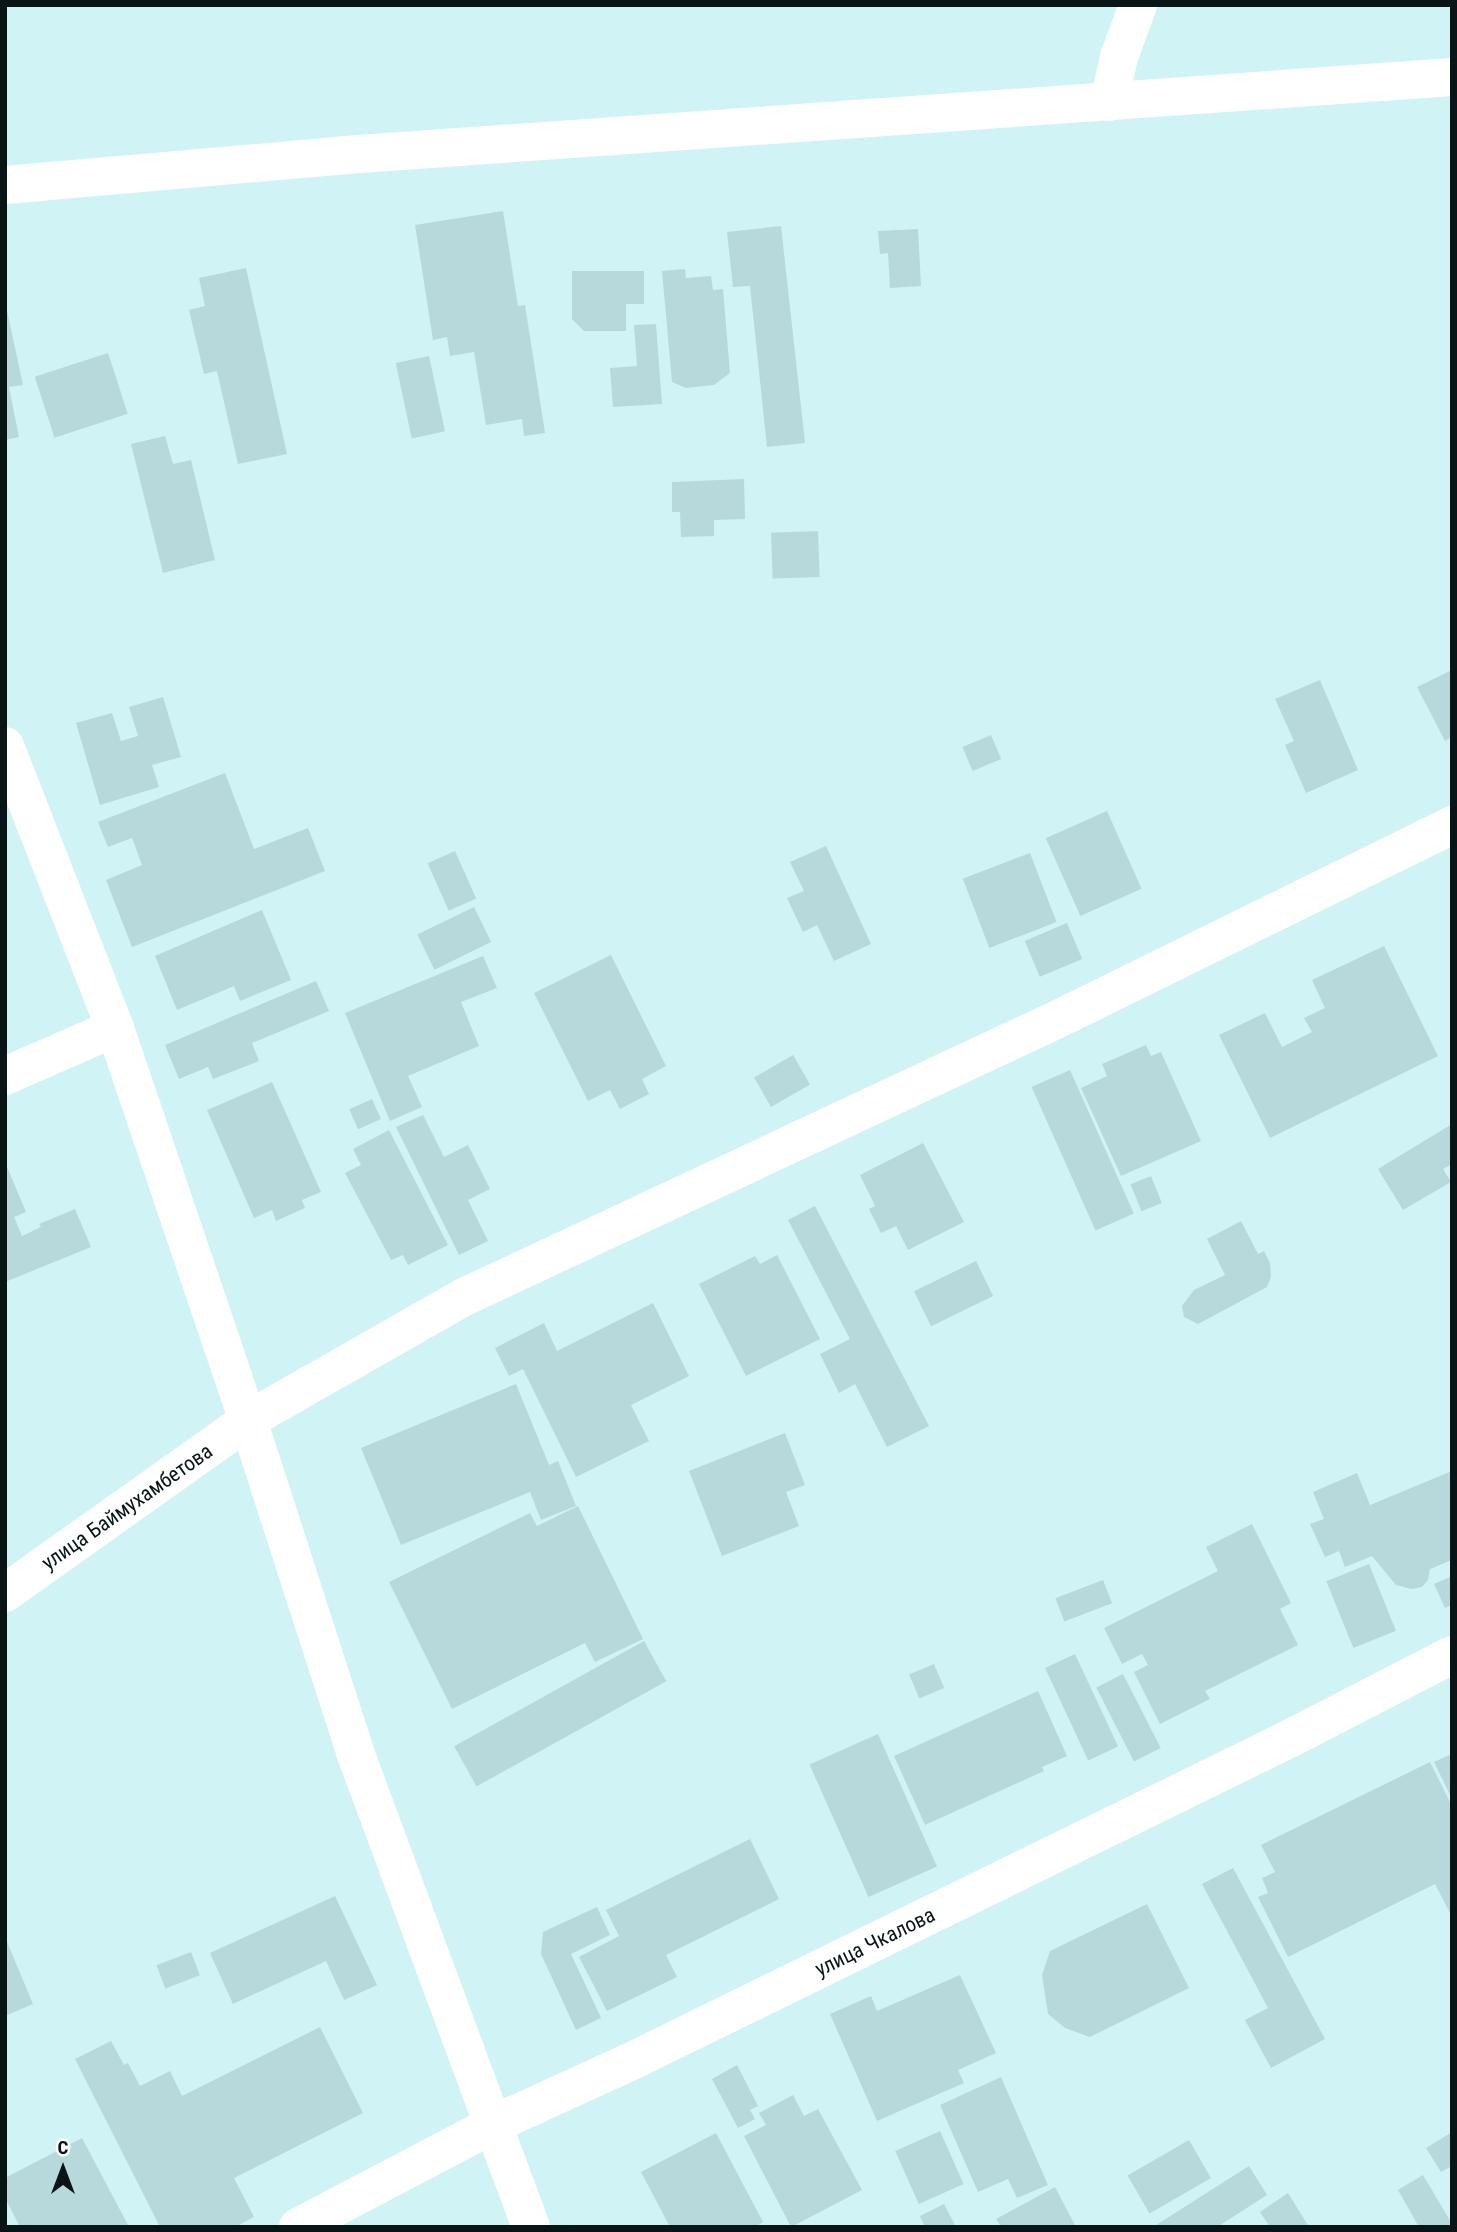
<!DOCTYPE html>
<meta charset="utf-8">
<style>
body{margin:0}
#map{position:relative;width:1457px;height:2232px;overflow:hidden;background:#d0f3f5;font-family:"Roboto Condensed",sans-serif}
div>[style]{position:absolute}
.building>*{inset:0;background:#b7d9db;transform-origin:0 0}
.minor>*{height:38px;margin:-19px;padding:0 19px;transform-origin:19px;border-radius:19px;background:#fff}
span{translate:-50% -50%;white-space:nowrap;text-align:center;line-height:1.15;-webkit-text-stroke:5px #fff;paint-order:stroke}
.street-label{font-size:21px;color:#081415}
.frame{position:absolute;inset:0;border:7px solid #081415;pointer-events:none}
.north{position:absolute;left:28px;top:2134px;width:70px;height:70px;-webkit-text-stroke:5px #fff;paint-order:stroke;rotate:0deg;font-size:19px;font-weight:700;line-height:28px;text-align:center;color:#081415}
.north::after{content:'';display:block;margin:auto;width:24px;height:32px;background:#081415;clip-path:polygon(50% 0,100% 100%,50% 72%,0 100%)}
</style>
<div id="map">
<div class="building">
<i style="clip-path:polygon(503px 211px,518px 306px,525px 305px,545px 433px,524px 436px,522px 419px,486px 425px,474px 352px,450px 356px,447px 337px,433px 340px,415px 225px)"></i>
<i style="clip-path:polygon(781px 226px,805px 443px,767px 447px,750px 286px,733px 287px,727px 232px)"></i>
<i style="clip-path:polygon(918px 229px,921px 286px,890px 288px,888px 253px,880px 254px,878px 231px)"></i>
<i style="clip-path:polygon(246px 268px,287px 454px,238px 464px,217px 371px,204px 374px,189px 310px,205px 306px,199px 278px)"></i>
<i style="clip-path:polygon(685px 269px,686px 278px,711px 276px,713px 290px,723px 289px,730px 373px,714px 385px,686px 388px,672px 382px,662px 271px)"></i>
<i style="clip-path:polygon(572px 271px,644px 271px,644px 304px,626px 304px,626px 331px,584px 331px,572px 319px)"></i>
<i style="clip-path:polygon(5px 301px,23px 385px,9px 387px,19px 437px,5px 440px)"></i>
<i style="clip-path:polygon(656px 324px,662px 404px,613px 407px,610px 368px,637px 366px,634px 325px)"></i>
<i style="left:108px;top:353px;width:64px;height:77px;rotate:72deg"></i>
<i style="left:429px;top:356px;width:77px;height:34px;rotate:78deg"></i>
<i style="clip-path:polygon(165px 436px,173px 464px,191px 460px,215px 560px,163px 573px,131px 444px)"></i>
<i style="clip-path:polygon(744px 479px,745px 519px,714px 520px,714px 536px,681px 537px,680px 512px,672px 512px,672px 482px)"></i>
<i style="left:818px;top:531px;width:46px;height:47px;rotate:88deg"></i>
<i style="clip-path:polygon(1452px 670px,1452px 737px,1445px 741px,1417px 687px)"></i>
<i style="clip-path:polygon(1320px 680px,1358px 770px,1306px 793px,1285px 745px,1294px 741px,1275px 699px)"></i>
<i style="clip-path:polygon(163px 697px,181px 757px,152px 765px,159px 787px,100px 805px,76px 723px,112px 713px,121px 741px,138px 736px,129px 707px)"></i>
<i style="left:991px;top:735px;width:26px;height:31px;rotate:67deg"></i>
<i style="clip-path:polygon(225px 773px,254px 849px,308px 828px,325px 871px,132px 947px,106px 880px,142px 865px,132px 838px,108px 847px,98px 822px)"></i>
<i style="left:1107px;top:811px;width:85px;height:67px;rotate:66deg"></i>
<i style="clip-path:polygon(826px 846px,871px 944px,834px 961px,817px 925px,803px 932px,787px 898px,804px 891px,790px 862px)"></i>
<i style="left:455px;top:851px;width:52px;height:30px;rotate:66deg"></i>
<i style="left:1030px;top:853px;width:74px;height:72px;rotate:69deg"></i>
<i style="left:474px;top:907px;width:39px;height:63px;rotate:64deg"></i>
<i style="clip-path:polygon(262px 910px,291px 980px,240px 1001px,234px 986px,177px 1010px,155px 956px)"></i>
<i style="left:1067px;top:923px;width:39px;height:46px;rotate:67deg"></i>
<i style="clip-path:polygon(1384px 946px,1438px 1056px,1270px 1138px,1219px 1035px,1265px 1013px,1282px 1047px,1312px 1032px,1304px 1018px,1325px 1008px,1312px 980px)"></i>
<i style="clip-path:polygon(611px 955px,666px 1066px,642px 1079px,649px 1094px,620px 1109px,610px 1090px,588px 1101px,534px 993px)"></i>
<i style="clip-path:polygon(483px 956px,497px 988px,461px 1002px,479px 1046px,408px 1076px,422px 1107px,390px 1121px,345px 1013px)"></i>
<i style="clip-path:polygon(316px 981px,329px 1011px,252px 1043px,259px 1061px,213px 1079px,208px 1067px,179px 1079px,165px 1045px)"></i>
<i style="clip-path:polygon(1146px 1045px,1151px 1056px,1161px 1052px,1201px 1141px,1121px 1176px,1081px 1088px,1107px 1076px,1102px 1064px)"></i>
<i style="left:793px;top:1055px;width:34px;height:45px;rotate:60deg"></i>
<i style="left:1070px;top:1070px;width:157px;height:42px;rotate:66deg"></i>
<i style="clip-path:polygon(272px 1082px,321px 1192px,302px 1200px,305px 1208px,276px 1221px,272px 1210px,254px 1218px,207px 1110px)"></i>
<i style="left:372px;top:1099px;width:22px;height:25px;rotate:66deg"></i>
<i style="clip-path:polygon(423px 1115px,444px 1157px,468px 1145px,490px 1189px,468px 1200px,488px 1241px,459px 1255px,396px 1127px)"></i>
<i style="clip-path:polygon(1452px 1124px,1452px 1164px,1443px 1169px,1451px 1182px,1403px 1210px,1378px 1169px)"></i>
<i style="clip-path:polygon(389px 1130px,448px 1245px,408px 1265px,403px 1255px,391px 1260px,345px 1173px,361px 1165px,353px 1149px)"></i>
<i style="clip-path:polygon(923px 1143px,964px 1222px,908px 1250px,896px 1226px,881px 1233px,869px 1209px,875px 1206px,860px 1175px)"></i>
<i style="clip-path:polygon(5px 1162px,26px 1212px,14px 1217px,22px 1236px,41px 1227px,39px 1224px,75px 1209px,91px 1247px,5px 1282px)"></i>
<i style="left:1151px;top:1176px;width:29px;height:22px;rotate:68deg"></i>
<i style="clip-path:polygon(815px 1206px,929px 1426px,887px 1447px,855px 1384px,839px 1393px,820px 1354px,850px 1339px,788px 1220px)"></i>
<i style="clip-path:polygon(1241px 1221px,1258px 1254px,1264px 1251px,1270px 1263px,1271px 1277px,1267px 1287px,1198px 1324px,1184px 1317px,1182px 1306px,1194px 1290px,1225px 1275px,1207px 1239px)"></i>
<i style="clip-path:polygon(777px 1255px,820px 1339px,746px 1376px,699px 1284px,755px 1256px,760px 1264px)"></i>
<i style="left:976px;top:1261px;width:39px;height:69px;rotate:64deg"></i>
<i style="clip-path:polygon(653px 1303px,689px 1376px,631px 1405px,649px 1441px,576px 1477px,523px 1369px,509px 1376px,495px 1348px,544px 1323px,557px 1351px)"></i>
<i style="clip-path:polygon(516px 1384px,549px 1465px,558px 1461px,576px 1506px,541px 1520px,530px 1492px,401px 1545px,361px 1448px)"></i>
<i style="clip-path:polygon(785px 1433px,805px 1485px,786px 1492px,799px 1526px,722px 1556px,689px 1471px)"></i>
<i style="clip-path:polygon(1452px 1471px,1452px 1560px,1430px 1569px,1428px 1580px,1422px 1587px,1411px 1589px,1396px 1585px,1372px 1556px,1345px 1567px,1339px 1551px,1325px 1557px,1310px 1524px,1324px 1519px,1313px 1492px,1357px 1473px,1370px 1505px)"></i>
<i style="clip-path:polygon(578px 1506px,643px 1639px,595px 1662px,585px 1643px,452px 1709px,389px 1582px,530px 1513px,537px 1526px)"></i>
<i style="clip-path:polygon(1252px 1524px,1291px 1603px,1280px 1609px,1298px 1645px,1205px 1691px,1210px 1699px,1160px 1724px,1134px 1672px,1148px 1665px,1142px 1654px,1122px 1664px,1104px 1628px,1218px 1571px,1206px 1547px)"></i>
<i style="left:1369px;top:1564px;width:72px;height:46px;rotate:68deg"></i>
<i style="clip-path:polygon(1452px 1576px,1452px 1605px,1445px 1608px,1434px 1584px)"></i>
<i style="left:1103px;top:1580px;width:25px;height:51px;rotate:69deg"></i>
<i style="left:644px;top:1641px;width:46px;height:217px;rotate:61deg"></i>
<i style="left:1075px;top:1654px;width:102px;height:33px;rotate:65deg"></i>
<i style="left:934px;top:1664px;width:26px;height:27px;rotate:67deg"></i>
<i style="left:1123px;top:1674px;width:83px;height:30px;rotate:63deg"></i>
<i style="clip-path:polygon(1038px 1691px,1067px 1756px,1042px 1767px,1044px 1771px,925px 1825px,894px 1756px)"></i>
<i style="left:878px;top:1734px;width:145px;height:75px;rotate:66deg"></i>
<i style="clip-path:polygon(1452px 1754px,1452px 1799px,1434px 1762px)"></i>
<i style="clip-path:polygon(1430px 1762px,1452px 1806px,1452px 1917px,1435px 1884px,1288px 1957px,1258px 1897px,1268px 1893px,1262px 1878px,1275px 1872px,1261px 1845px)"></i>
<i style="clip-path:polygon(750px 1839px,779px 1899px,666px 1955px,677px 1977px,607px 2011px,579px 1957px,619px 1936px,606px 1910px)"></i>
<i style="clip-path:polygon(1233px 1868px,1325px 2039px,1271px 2068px,1245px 2020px,1268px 2008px,1202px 1884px)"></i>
<i style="clip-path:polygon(335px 1896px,377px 1985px,344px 2000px,326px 1961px,233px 2004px,210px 1953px)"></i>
<i style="clip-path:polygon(1147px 1904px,1189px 1988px,1090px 2037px,1065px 2028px,1048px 2014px,1042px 1975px,1050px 1951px)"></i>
<i style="clip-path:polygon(597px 1907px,610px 1935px,571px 1954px,601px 2018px,576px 2030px,541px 1954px,543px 1932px)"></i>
<i style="clip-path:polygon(5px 1937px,33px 2004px,5px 2016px)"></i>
<i style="left:191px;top:1952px;width:25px;height:37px;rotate:69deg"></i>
<i style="clip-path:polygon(960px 1975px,996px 2053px,958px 2070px,964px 2083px,877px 2121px,830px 2014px,871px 1996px,877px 2011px)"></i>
<i style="clip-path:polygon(320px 2027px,363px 2113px,234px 2178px,254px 2217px,235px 2227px,160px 2227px,75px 2059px,111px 2041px,124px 2065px,128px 2063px,140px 2086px,170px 2071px,182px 2096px)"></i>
<i style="clip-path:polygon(737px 2065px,758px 2106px,750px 2110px,755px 2119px,738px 2128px,712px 2079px)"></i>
<i style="clip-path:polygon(1001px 2077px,1048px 2185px,1017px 2198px,1008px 2179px,978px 2192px,940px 2105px)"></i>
<i style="clip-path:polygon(793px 2095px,804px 2116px,818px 2109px,862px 2190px,791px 2227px,744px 2136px,766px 2125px,759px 2113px)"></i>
<i style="left:940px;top:2131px;width:58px;height:49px;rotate:66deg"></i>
<i style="clip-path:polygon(1452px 2132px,1452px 2166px,1441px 2172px,1426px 2148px)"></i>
<i style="clip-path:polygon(716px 2133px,763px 2222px,755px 2227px,670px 2227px,641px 2172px)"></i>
<i style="clip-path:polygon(82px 2138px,128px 2225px,20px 2227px,5px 2198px,5px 2178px)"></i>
<i style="left:1189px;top:2140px;width:44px;height:71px;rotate:60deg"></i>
<i style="clip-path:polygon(1249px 2166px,1267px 2195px,1217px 2227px,1153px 2227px)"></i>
<i style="clip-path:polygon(1423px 2175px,1452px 2224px,1452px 2227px,1419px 2227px,1398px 2190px)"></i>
<i style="clip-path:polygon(1055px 2187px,1076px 2227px,1001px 2227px,996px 2219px)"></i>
<i style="clip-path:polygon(1288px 2193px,1309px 2227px,1270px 2227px,1260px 2212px)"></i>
<i style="clip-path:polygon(944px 2204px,956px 2227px,925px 2227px,920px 2216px)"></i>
</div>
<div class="minor">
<i style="left:1109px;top:102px;width:46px;rotate:-77.5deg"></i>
<i style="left:1119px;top:57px;width:55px;rotate:-69.9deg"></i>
<i style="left:5px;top:185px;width:341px;rotate:-5deg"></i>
<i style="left:345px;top:155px;width:1110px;rotate:-4.03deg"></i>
<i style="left:5px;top:746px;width:303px;rotate:68.7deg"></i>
<i style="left:115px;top:1028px;width:414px;rotate:71.3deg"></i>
<i style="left:248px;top:1420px;width:349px;rotate:72.1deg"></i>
<i style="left:355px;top:1752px;width:507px;rotate:69.67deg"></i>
<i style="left:5px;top:1076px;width:120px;rotate:-23.6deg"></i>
<i style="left:5px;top:1593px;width:298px;rotate:-35.4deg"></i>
<i style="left:248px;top:1420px;width:249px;rotate:-29.7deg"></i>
<i style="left:464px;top:1297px;width:651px;rotate:-25.07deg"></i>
<i style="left:1054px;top:1021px;width:444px;rotate:-26.2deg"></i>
<i style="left:298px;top:2227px;width:219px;rotate:-27.7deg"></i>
<i style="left:492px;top:2125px;width:158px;rotate:-24.6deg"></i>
<i style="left:636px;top:2059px;width:727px;rotate:-26.11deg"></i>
<i style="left:1289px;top:1739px;width:183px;rotate:-27.3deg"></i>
</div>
<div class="street-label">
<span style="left:127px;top:1507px;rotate:-35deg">улица Баймухамбетова</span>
<span style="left:875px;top:1942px;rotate:-26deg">улица Чкалова</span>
</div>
<div class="frame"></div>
<div class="north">С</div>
</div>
